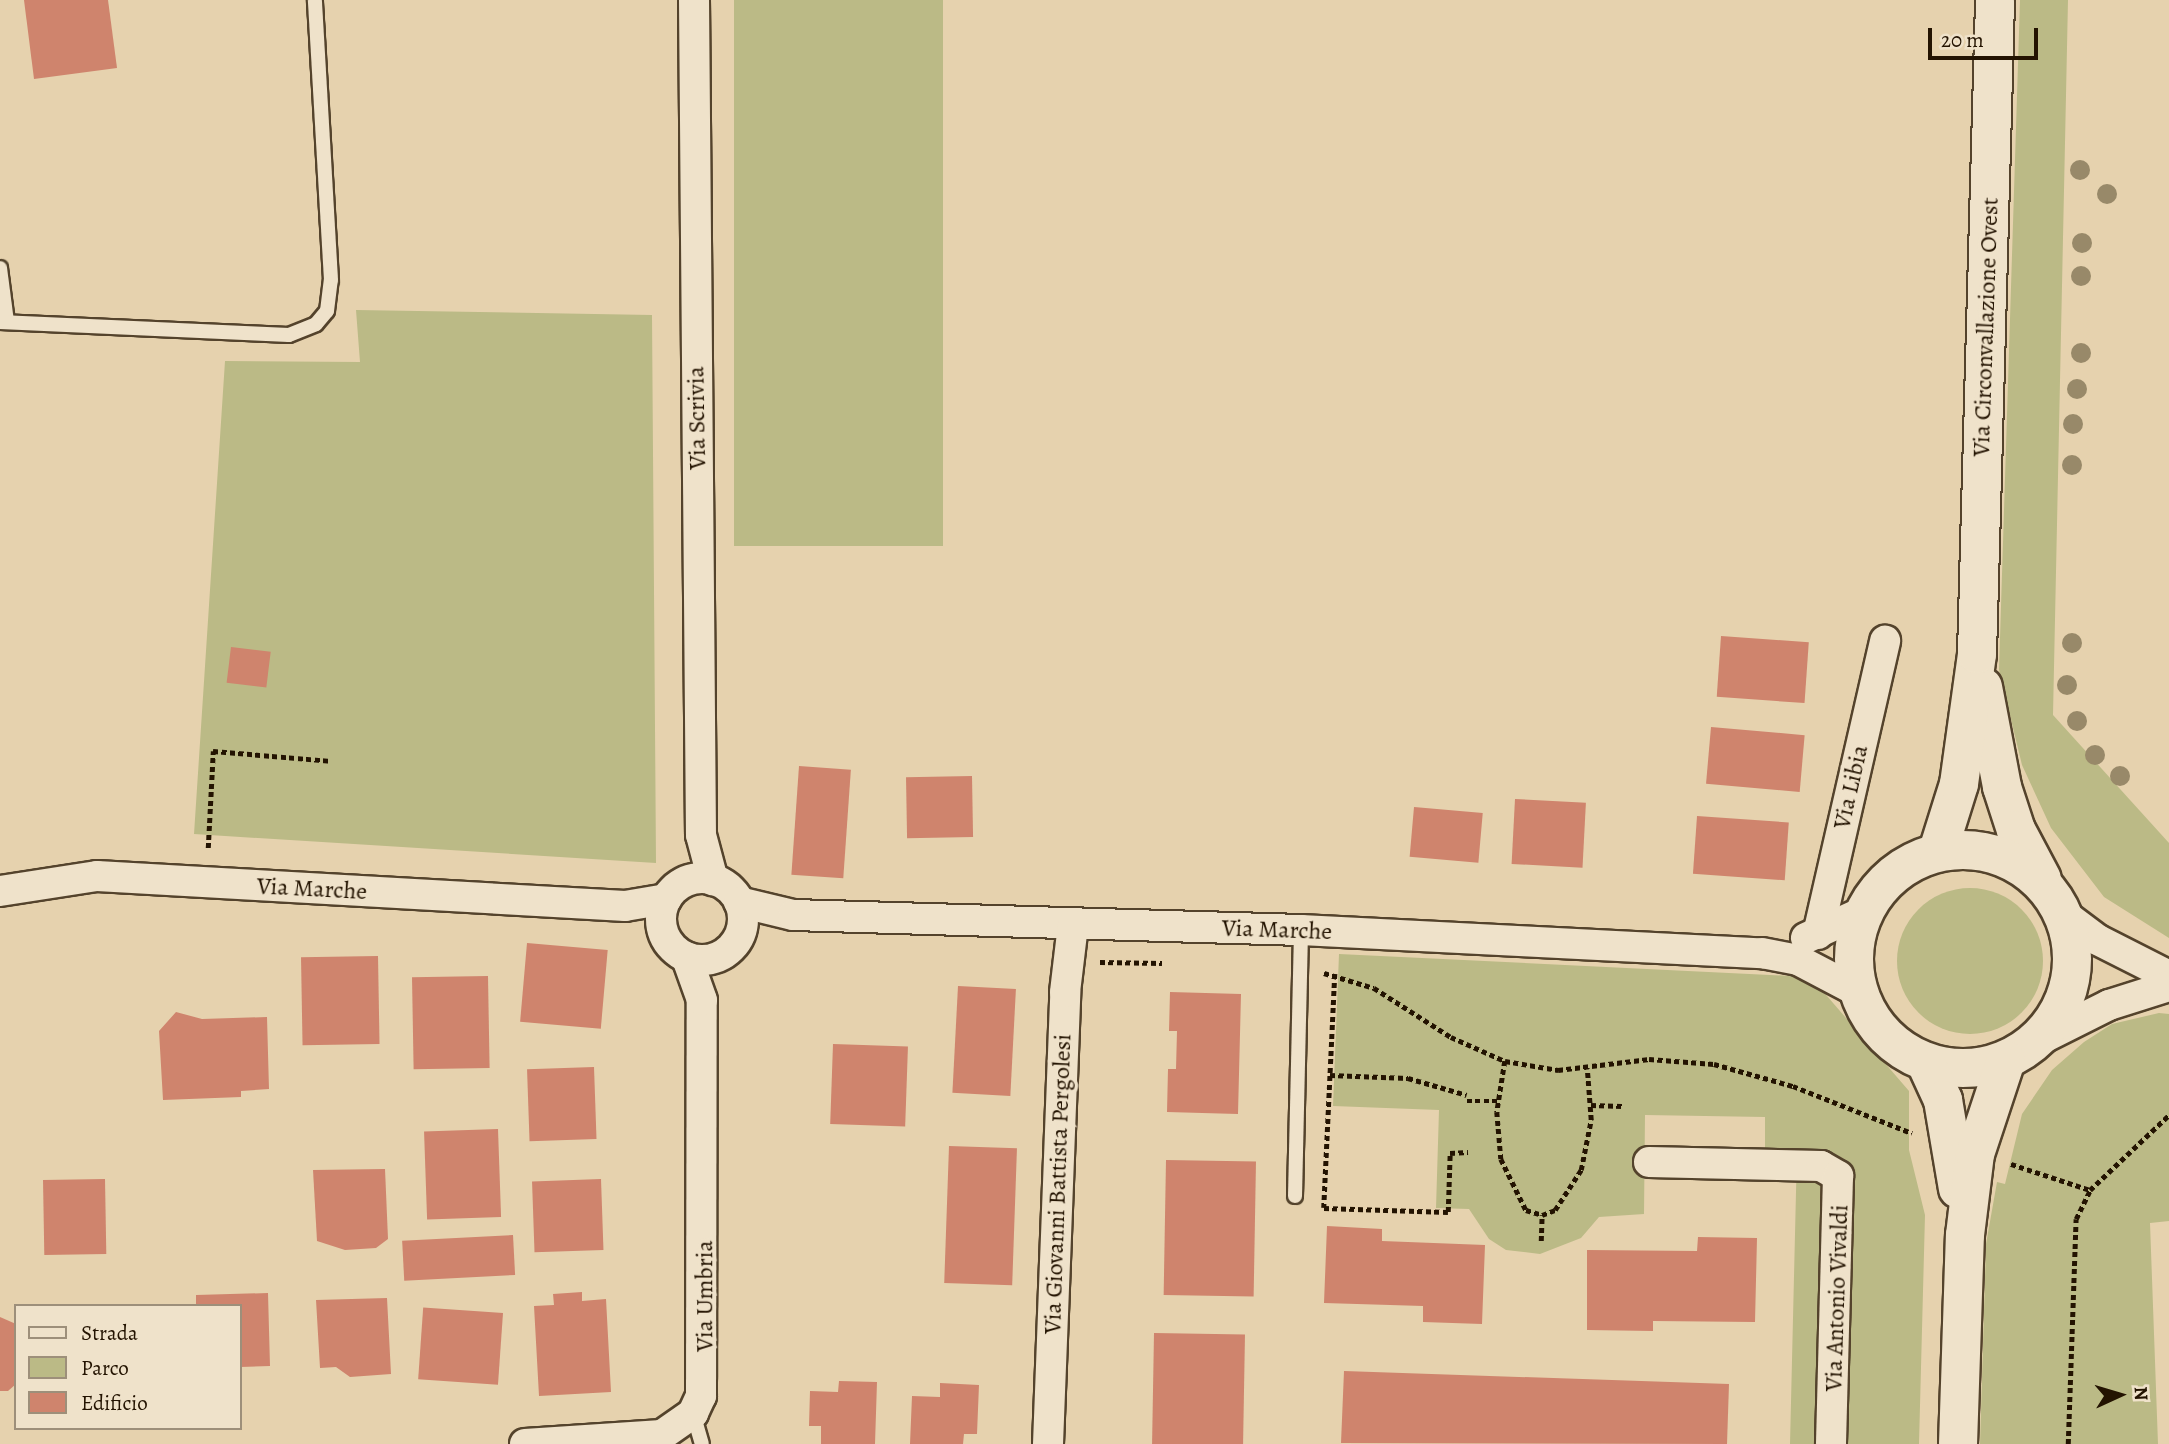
<!DOCTYPE html>
<style>
body{margin:0}
#map{position:relative;width:2169px;height:1444px;overflow:hidden;background:#e6d2ae;font-family:Alegreya,serif}
div>[style]{position:absolute}
.green>*{inset:0;background:#bbba86;transform-origin:0 0}
.round{border-radius:50%}
.building>*{inset:0;background:#cf846d;transform-origin:0 0}
.path>*{height:4.5px;margin-top:-2.25px;transform-origin:0;background:repeating-linear-gradient(90deg,#231301 0 5px,transparent 0 8.5px)}
.roads{filter:drop-shadow(2px 0 #54432c) drop-shadow(-2px 0 #54432c) drop-shadow(0 2px #54432c) drop-shadow(0 -2px #54432c)}
.service>*{height:14px;margin:-7px;padding:0 7px;transform-origin:7px;border-radius:7px;background:#efe2ca}
.minor>*{height:30px;margin:-15px;padding:0 15px;transform-origin:15px;border-radius:15px;background:#efe2ca}
.minor>.ring{margin:-15px;padding:0;box-sizing:content-box;background:none;border:30px solid #efe2ca;border-radius:50%}
.secondary>*{height:38px;margin:-19px;padding:0 19px;transform-origin:19px;border-radius:19px;background:#efe2ca}
.secondary>.ring{margin:-19px;padding:0;box-sizing:content-box;background:none;border:38px solid #efe2ca;border-radius:50%}
.trees>*{width:20px;height:20px;margin:-10px;border-radius:50%;background:#988969}
span{translate:-50% -50%;white-space:nowrap;text-align:center;line-height:1.15;-webkit-text-stroke:7px #efe2ca;paint-order:stroke}
.street-label{font-size:24px;color:#231301}
.legend{position:absolute;left:14px;top:1304px;width:228px;height:126px;box-sizing:border-box;background:#efe2ca;border:2px solid #9d8f7a;margin:0;padding:9px 12px;list-style:none;font-size:21px;color:#231301}
.legend li{display:flex;align-items:center;gap:14px;height:35px}
.legend b{width:35px;border:2px solid #9d8f7a}
.north{position:absolute;left:2085px;top:1360px;width:70px;height:70px;-webkit-text-stroke:5px #efe2ca;paint-order:stroke;rotate:86deg;font-size:19px;font-weight:700;line-height:28px;text-align:center;color:#231301}
.north::after{content:'';display:block;margin:auto;width:24px;height:32px;background:#231301;clip-path:polygon(50% 0,100% 100%,50% 72%,0 100%)}
.scale{position:absolute;left:1928px;top:28px;width:110px;height:32px;box-sizing:border-box;border:4px solid #231301;border-top:0;padding-left:9px;font-size:21px;line-height:24px;white-space:nowrap;color:#231301;-webkit-text-stroke:5px #efe2ca;paint-order:stroke}
</style>
<div id="map">
<div class="green">
<i style="left:734px;top:0;width:209px;height:546px"></i>
<i style="clip-path:polygon(2020px 0,2068px 0,2053px 715px,2169px 843px,2169px 938px,2104px 897px,2051px 828px,2022px 765px,1999px 670px)"></i>
<i style="clip-path:polygon(356px 310px,652px 315px,656px 863px,194px 834px,225px 361px,360px 362px)"></i>
<i class="round" style="left:1897px;top:888px;width:146px;height:146px"></i>
<i style="clip-path:polygon(1339px 954px,1791px 976px,1821px 989px,1909px 1091px,1909px 1150px,1925px 1215px,1919px 1444px,1790px 1444px,1797px 1150px,1765px 1148px,1765px 1117px,1645px 1115px,1644px 1214px,1599px 1217px,1581px 1238px,1540px 1254px,1506px 1250px,1489px 1239px,1469px 1209px,1436px 1208px,1439px 1110px,1333px 1106px)"></i>
<i style="clip-path:polygon(2159px 1013px,2169px 1014px,2169px 1221px,2150px 1223px,2158px 1444px,1980px 1444px,1986px 1244px,1997px 1182px,2005px 1184px,2022px 1114px,2052px 1070px,2084px 1042px,2112px 1024px)"></i>
</div>
<div class="building">
<i style="clip-path:polygon(24px 0,108px 0,117px 68px,34px 79px)"></i>
<i style="left:1721px;top:636px;width:88px;height:61px;rotate:4deg"></i>
<i style="left:231px;top:647px;width:40px;height:36px;rotate:7deg"></i>
<i style="left:1711px;top:727px;width:94px;height:57px;rotate:5deg"></i>
<i style="left:799px;top:766px;width:52px;height:109px;rotate:4deg"></i>
<i style="left:972px;top:776px;width:61px;height:66px;rotate:89deg"></i>
<i style="left:1515px;top:799px;width:71px;height:65px;rotate:3deg"></i>
<i style="left:1414px;top:807px;width:69px;height:50px;rotate:5deg"></i>
<i style="left:1697px;top:816px;width:92px;height:58px;rotate:4deg"></i>
<i style="left:527px;top:943px;width:81px;height:79px;rotate:5deg"></i>
<i style="left:378px;top:956px;width:88px;height:77px;rotate:89deg"></i>
<i style="left:488px;top:976px;width:92px;height:76px;rotate:89deg"></i>
<i style="left:958px;top:986px;width:58px;height:107px;rotate:3deg"></i>
<i style="clip-path:polygon(1170px 992px,1241px 994px,1238px 1114px,1167px 1112px,1168px 1069px,1176px 1069px,1177px 1031px,1169px 1031px)"></i>
<i style="clip-path:polygon(176px 1012px,202px 1019px,267px 1017px,269px 1089px,241px 1091px,241px 1097px,163px 1100px,159px 1031px)"></i>
<i style="left:833px;top:1044px;width:75px;height:80px;rotate:2deg"></i>
<i style="left:594px;top:1067px;width:72px;height:67px;rotate:88deg"></i>
<i style="left:498px;top:1129px;width:88px;height:74px;rotate:88deg"></i>
<i style="left:949px;top:1146px;width:68px;height:137px;rotate:2deg"></i>
<i style="left:1166px;top:1160px;width:90px;height:135px;rotate:1deg"></i>
<i style="clip-path:polygon(385px 1169px,388px 1239px,376px 1248px,345px 1250px,317px 1241px,313px 1170px)"></i>
<i style="left:105px;top:1179px;width:75px;height:62px;rotate:89deg"></i>
<i style="left:601px;top:1179px;width:71px;height:69px;rotate:88deg"></i>
<i style="clip-path:polygon(1327px 1226px,1382px 1229px,1382px 1241px,1485px 1245px,1482px 1324px,1423px 1322px,1423px 1306px,1324px 1303px)"></i>
<i style="left:513px;top:1235px;width:40px;height:111px;rotate:87deg"></i>
<i style="clip-path:polygon(1698px 1237px,1757px 1238px,1755px 1322px,1653px 1321px,1653px 1331px,1587px 1330px,1587px 1250px,1697px 1251px)"></i>
<i style="clip-path:polygon(582px 1292px,582px 1301px,606px 1299px,611px 1392px,539px 1396px,534px 1306px,554px 1305px,553px 1294px)"></i>
<i style="clip-path:polygon(268px 1293px,270px 1366px,240px 1367px,240px 1306px,196px 1306px,196px 1295px)"></i>
<i style="clip-path:polygon(387px 1298px,391px 1374px,350px 1377px,336px 1367px,320px 1368px,316px 1300px)"></i>
<i style="left:503px;top:1313px;width:72px;height:80px;rotate:94deg"></i>
<i style="clip-path:polygon(0 1317px,16px 1324px,16px 1384px,8px 1391px,0 1391px)"></i>
<i style="left:1154px;top:1333px;width:91px;height:111px;rotate:1deg"></i>
<i style="clip-path:polygon(1344px 1371px,1729px 1384px,1727px 1444px,1341px 1443px)"></i>
<i style="clip-path:polygon(839px 1381px,877px 1382px,875px 1444px,821px 1444px,821px 1426px,809px 1426px,810px 1391px,838px 1392px)"></i>
<i style="clip-path:polygon(940px 1383px,979px 1385px,977px 1434px,964px 1434px,963px 1444px,910px 1444px,912px 1396px,940px 1397px)"></i>
</div>
<div class="path">
<i style="left:208px;top:848px;width:97px;rotate:-87deg"></i>
<i style="left:213px;top:751px;width:118px;rotate:4.8deg"></i>
<i style="left:1100px;top:962px;width:62px;rotate:0.9deg"></i>
<i style="left:1324px;top:973px;width:52px;rotate:16.7deg"></i>
<i style="left:1374px;top:988px;width:91px;rotate:32.5deg"></i>
<i style="left:1451px;top:1037px;width:59px;rotate:24deg"></i>
<i style="left:1505px;top:1061px;width:54px;rotate:9.6deg"></i>
<i style="left:1558px;top:1070px;width:92px;rotate:-6.9deg"></i>
<i style="left:1649px;top:1059px;width:65px;rotate:4.4deg"></i>
<i style="left:1714px;top:1064px;width:82px;rotate:15.6deg"></i>
<i style="left:1793px;top:1086px;width:128px;rotate:21.6deg"></i>
<i style="left:1335px;top:974px;width:234px;rotate:92.7deg"></i>
<i style="left:1324px;top:1208px;width:124px;rotate:1.8deg"></i>
<i style="left:1448px;top:1212px;width:59px;rotate:-88.1deg"></i>
<i style="left:1450px;top:1153px;width:18px;rotate:-3deg"></i>
<i style="left:1505px;top:1061px;width:52px;rotate:98.9deg"></i>
<i style="left:1497px;top:1112px;width:47px;rotate:85.1deg"></i>
<i style="left:1501px;top:1159px;width:57px;rotate:63.9deg"></i>
<i style="left:1526px;top:1210px;width:17px;rotate:17deg"></i>
<i style="left:1542px;top:1215px;width:14px;rotate:-21deg"></i>
<i style="left:1555px;top:1210px;width:48px;rotate:-57deg"></i>
<i style="left:1581px;top:1170px;width:51px;rotate:-78.7deg"></i>
<i style="left:1591px;top:1120px;width:52px;rotate:-94.4deg"></i>
<i style="left:1330px;top:1075px;width:78px;rotate:2.2deg"></i>
<i style="left:1408px;top:1078px;width:61px;rotate:16.1deg"></i>
<i style="left:1467px;top:1101px;width:30px"></i>
<i style="left:1591px;top:1105px;width:31px;rotate:2deg"></i>
<i style="left:2011px;top:1164px;width:83px;rotate:18.2deg"></i>
<i style="left:1541px;top:1241px;width:26px;rotate:-88deg"></i>
<i style="left:2068px;top:1444px;width:225px;rotate:-88deg"></i>
<i style="left:2076px;top:1219px;width:32px;rotate:-64deg"></i>
<i style="left:2090px;top:1190px;width:109px;rotate:-43.5deg"></i>
</div>
<div class="roads">
<div class="service">
<i style="left:0;top:268px;width:54px;rotate:82.6deg"></i>
<i style="left:0;top:322px;width:289px;rotate:2.6deg"></i>
<i style="left:289px;top:335px;width:29px;rotate:-22deg"></i>
<i style="left:316px;top:324px;width:17px;rotate:-50deg"></i>
<i style="left:327px;top:311px;width:31px;rotate:-83deg"></i>
<i style="left:331px;top:280px;width:280px;rotate:-93.3deg"></i>
<i style="left:1295px;top:1196px;width:266px;rotate:-88.7deg"></i>
<i style="left:693px;top:1413px;width:32px;rotate:74deg"></i>
</div>
<div class="minor">
<i style="left:694px;top:0;width:835px;rotate:89.52deg"></i>
<i style="left:701px;top:835px;width:47px;rotate:75.1deg"></i>
<i class="ring" style="left:661px;top:878px;width:52px;height:52px"></i>
<i style="left:0;top:891px;width:98px;rotate:-8.8deg"></i>
<i style="left:97px;top:876px;width:529px;rotate:3.25deg"></i>
<i style="left:625px;top:906px;width:42px;rotate:-9.7deg"></i>
<i style="left:739px;top:902px;width:56px;rotate:13.5deg"></i>
<i style="left:793px;top:915px;width:508px;rotate:1.69deg"></i>
<i style="left:1301px;top:930px;width:462px;rotate:2.9deg"></i>
<i style="left:1762px;top:953px;width:37px;rotate:11deg"></i>
<i style="left:1798px;top:960px;width:67px;rotate:27.7deg"></i>
<i style="left:2062px;top:913px;width:45px;rotate:36.9deg"></i>
<i style="left:2098px;top:940px;width:80px;rotate:26.9deg"></i>
<i style="left:1818px;top:934px;width:301px;rotate:-77.1deg"></i>
<i style="left:1806px;top:938px;width:65px;rotate:-24.6deg"></i>
<i style="left:2035px;top:1042px;width:83px;rotate:-26.6deg"></i>
<i style="left:2109px;top:1005px;width:63px;rotate:-17.6deg"></i>
<i style="left:1649px;top:1162px;width:172px;rotate:1.3deg"></i>
<i style="left:1821px;top:1166px;width:20px;rotate:30deg"></i>
<i style="left:1838px;top:1176px;width:268px;rotate:91.5deg"></i>
<i style="left:525px;top:1444px;width:137px;rotate:-3.8deg"></i>
<i style="left:662px;top:1435px;width:38px;rotate:-35deg"></i>
<i style="left:693px;top:1413px;width:19px;rotate:-65deg"></i>
<i style="left:701px;top:1396px;width:396px;rotate:-89.9deg"></i>
<i style="left:702px;top:1000px;width:45px;rotate:-109.7deg"></i>
<i style="left:1048px;top:1444px;width:452px;rotate:-87.8deg"></i>
<i style="left:1065px;top:992px;width:67px;rotate:-83.2deg"></i>
</div>
<div class="secondary">
<i style="left:1983px;top:687px;width:102px;rotate:79.2deg"></i>
<i style="left:2002px;top:787px;width:45px;rotate:72deg"></i>
<i style="left:2016px;top:830px;width:55px;rotate:62deg"></i>
<i class="ring" style="left:1854px;top:850px;width:180px;height:180px"></i>
<i style="left:1938px;top:851px;width:70px;rotate:-72.6deg"></i>
<i style="left:1959px;top:784px;width:131px;rotate:-82.1deg"></i>
<i style="left:1977px;top:654px;width:654px;rotate:-88.42deg"></i>
<i style="left:1926px;top:1063px;width:41px;rotate:65.3deg"></i>
<i style="left:1943px;top:1100px;width:90px;rotate:80.4deg"></i>
<i style="left:1958px;top:1444px;width:209px;rotate:-88.1deg"></i>
<i style="left:1965px;top:1235px;width:82px;rotate:-83deg"></i>
<i style="left:1975px;top:1154px;width:99px;rotate:-71.7deg"></i>
</div>
</div>
<div class="trees">
<i style="left:2080px;top:170px"></i>
<i style="left:2107px;top:194px"></i>
<i style="left:2082px;top:243px"></i>
<i style="left:2081px;top:276px"></i>
<i style="left:2081px;top:353px"></i>
<i style="left:2077px;top:389px"></i>
<i style="left:2073px;top:424px"></i>
<i style="left:2072px;top:465px"></i>
<i style="left:2072px;top:643px"></i>
<i style="left:2067px;top:685px"></i>
<i style="left:2077px;top:721px"></i>
<i style="left:2095px;top:755px"></i>
<i style="left:2120px;top:776px"></i>
</div>
<div class="street-label">
<span style="left:1986px;top:327px;rotate:-88deg">Via Circonvallazione Ovest</span>
<span style="left:697px;top:418px;rotate:-91deg">Via Scrivia</span>
<span style="left:1851px;top:787px;rotate:-77deg">Via Libia</span>
<span style="left:312px;top:889px;rotate:3deg">Via Marche</span>
<span style="left:1277px;top:930px;rotate:2deg">Via Marche</span>
<span style="left:1058px;top:1184px;rotate:-88deg">Via Giovanni Battista Pergolesi</span>
<span style="left:705px;top:1296px;rotate:-90deg">Via Umbria</span>
<span style="left:1837px;top:1298px;rotate:-88deg">Via Antonio Vivaldi</span>
</div>
<ul class="legend">
<li><b style="height:9px;background:#efe2ca"></b>Strada</li>
<li><b style="height:19px;background:#bbba86"></b>Parco</li>
<li><b style="height:19px;background:#cf846d"></b>Edificio</li>
</ul>
<div class="north">N</div>
<div class="scale">20 m</div>
</div>
